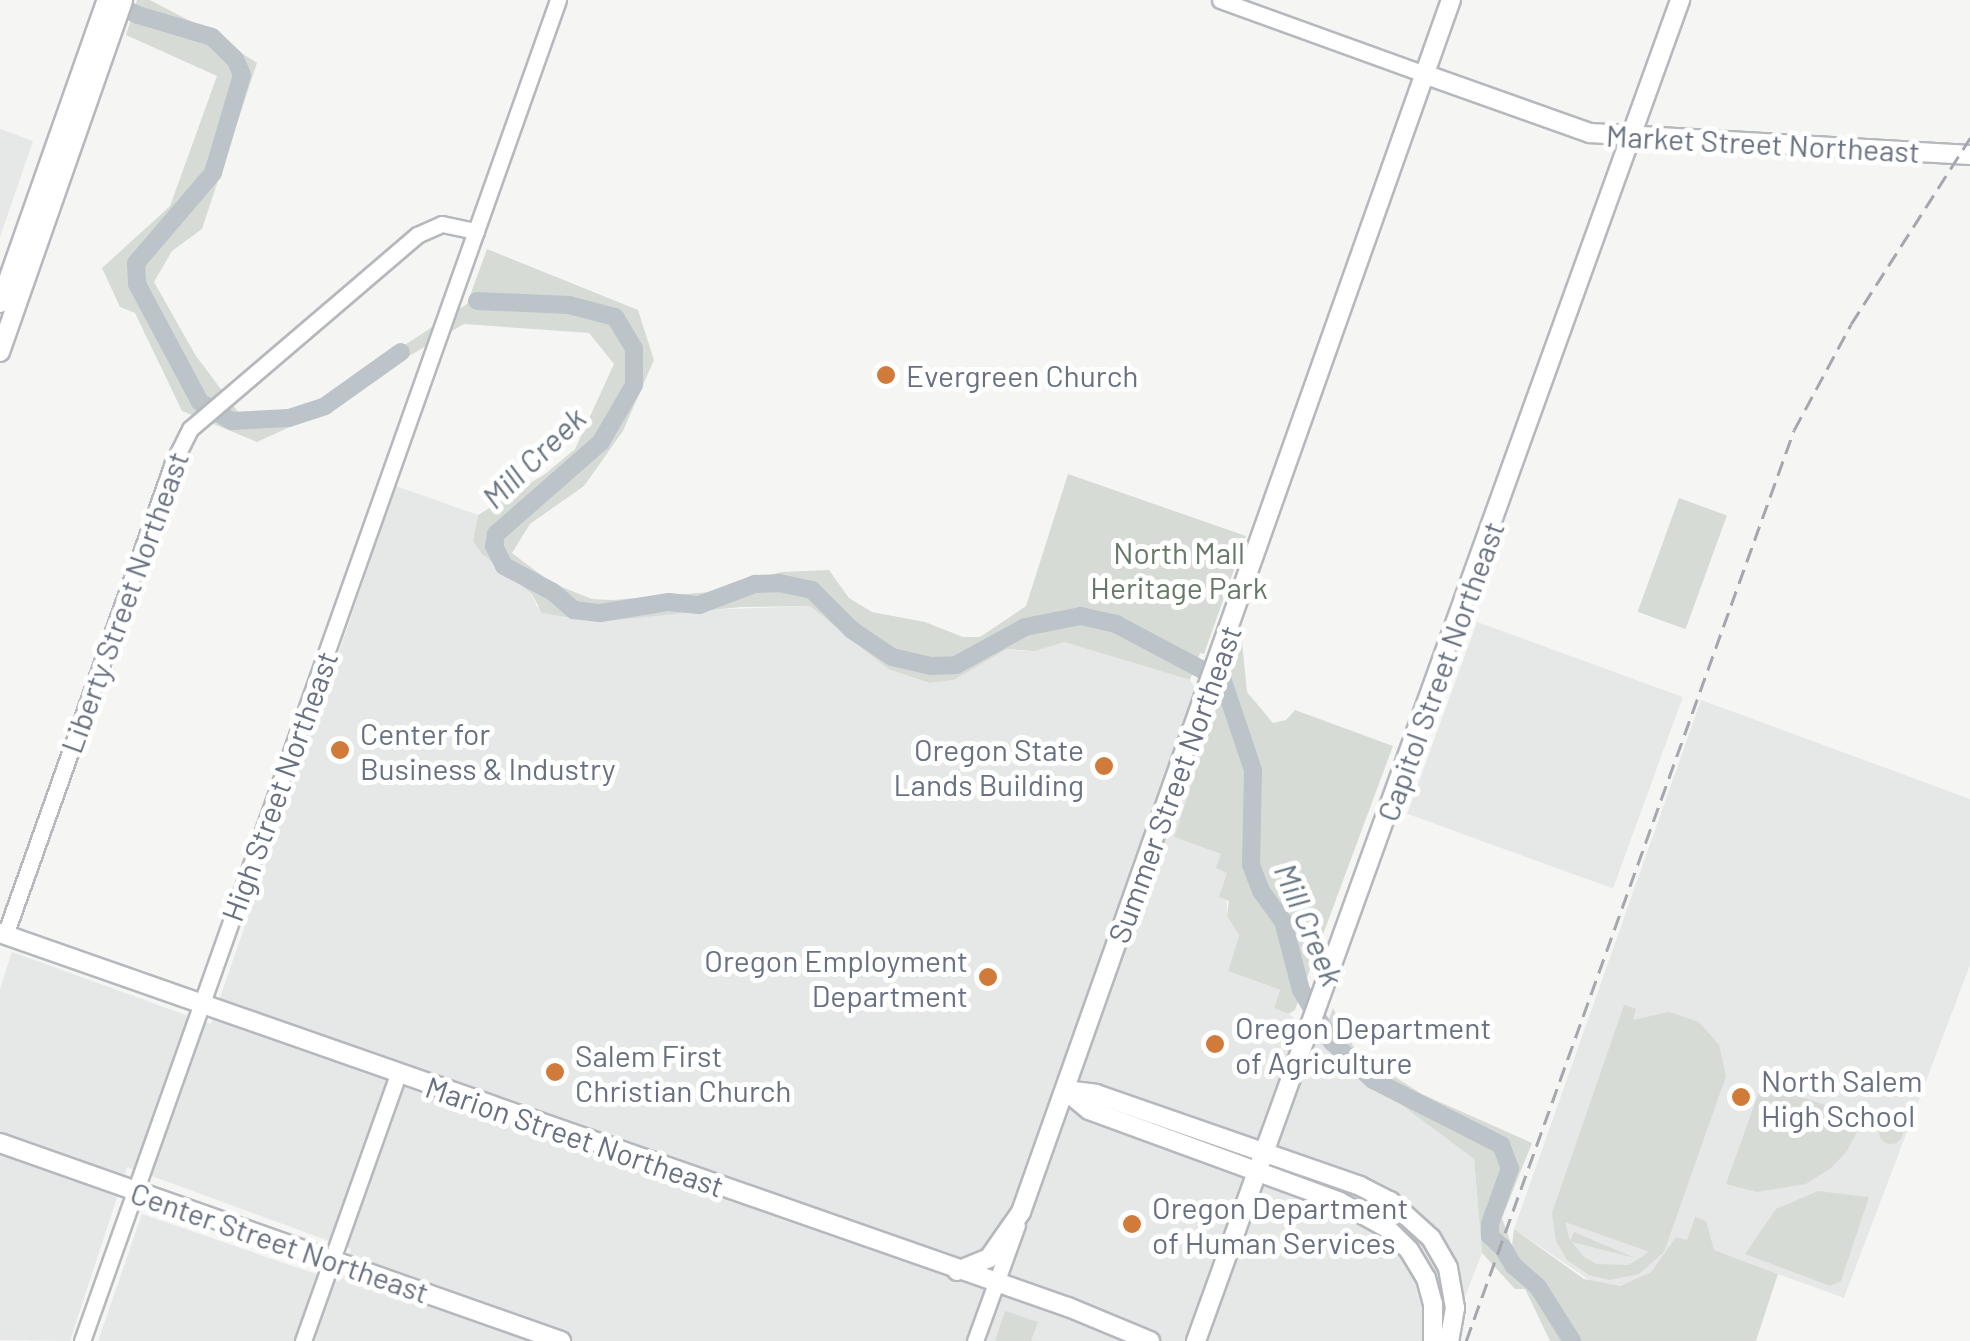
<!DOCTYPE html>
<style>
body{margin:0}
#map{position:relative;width:1970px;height:1341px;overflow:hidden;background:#f5f6f3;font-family:Barlow,sans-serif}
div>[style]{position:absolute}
.built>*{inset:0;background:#e6e7e7;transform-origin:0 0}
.green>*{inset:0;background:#d6dcd5;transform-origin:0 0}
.round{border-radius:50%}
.river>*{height:18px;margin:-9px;padding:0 9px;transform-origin:9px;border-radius:9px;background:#bcc3c9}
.roads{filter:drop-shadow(2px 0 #b5b8bd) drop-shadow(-2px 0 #b5b8bd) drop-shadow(0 2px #b5b8bd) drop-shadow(0 -2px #b5b8bd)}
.secondary>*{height:15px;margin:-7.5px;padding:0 7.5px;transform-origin:7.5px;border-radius:7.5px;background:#fff}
.primary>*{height:18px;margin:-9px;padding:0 9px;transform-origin:9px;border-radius:9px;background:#fff}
.trunk>*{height:18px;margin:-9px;padding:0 9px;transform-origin:9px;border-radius:9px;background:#fff}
.rail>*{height:2.5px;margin-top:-1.25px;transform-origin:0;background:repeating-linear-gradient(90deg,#a4a7ad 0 15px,transparent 0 23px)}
.dots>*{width:28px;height:28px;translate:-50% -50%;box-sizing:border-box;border:5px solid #fff;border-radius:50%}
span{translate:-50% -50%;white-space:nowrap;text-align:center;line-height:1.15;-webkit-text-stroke:10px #fff;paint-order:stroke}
.street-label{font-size:30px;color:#687181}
.poi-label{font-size:30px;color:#687181}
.left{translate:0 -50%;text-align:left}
.right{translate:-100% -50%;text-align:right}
.park-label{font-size:30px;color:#667966}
.water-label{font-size:32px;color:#697784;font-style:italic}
</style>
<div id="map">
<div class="built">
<i style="clip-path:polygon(0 129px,33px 141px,0 237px)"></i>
<i style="clip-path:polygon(396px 486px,478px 515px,473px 541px,482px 554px,532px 594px,537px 607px,699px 610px,810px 606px,888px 669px,928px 683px,954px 680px,1007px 649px,1025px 651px,1064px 642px,1190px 680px,1213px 716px,1174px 837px,1221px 854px,1227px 872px,1227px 916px,1239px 935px,1228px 971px,1280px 990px,1274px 1008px,1289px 1014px,1357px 1072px,1474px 1159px,1482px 1253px,1448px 1341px,98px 1341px,142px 1214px,339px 1282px,351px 1249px,127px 1167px,70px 1341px,0 1340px,0 989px,12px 952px,211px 1024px)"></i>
<i style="left:1477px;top:622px;width:219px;height:204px;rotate:20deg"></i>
<i style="clip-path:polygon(1701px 700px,1970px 799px,1970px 965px,1844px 1298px,1677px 1237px,1651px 1272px,1620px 1286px,1594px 1283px,1514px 1229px)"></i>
</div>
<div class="green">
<i style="clip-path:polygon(137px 0,150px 0,192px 22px,257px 63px,202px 229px,172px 251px,154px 282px,196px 356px,242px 417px,276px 417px,329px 395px,467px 304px,487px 249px,638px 310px,654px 360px,623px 431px,584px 486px,530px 524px,512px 553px,552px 583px,592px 599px,612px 600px,710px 592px,781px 572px,829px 570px,849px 598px,872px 612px,925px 622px,963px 637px,980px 637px,1026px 606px,1068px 474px,1246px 536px,1204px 654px,1200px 653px,1190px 680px,1064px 642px,1035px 651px,1007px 649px,954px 680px,929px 683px,888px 669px,810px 606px,741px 607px,597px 622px,542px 613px,532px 594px,482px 554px,473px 541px,478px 515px,545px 474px,575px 449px,614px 364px,589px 333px,464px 324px,385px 370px,338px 405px,257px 442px,182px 411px,135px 313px,120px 307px,102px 268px,170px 206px,217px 76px,126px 35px)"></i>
<i style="left:1679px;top:498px;width:51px;height:121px;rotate:20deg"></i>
<i style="clip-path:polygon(1234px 638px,1242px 641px,1247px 692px,1273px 723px,1286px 720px,1295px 710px,1393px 746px,1295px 1010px,1289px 1014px,1274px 1008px,1280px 990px,1228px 971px,1239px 935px,1227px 916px,1229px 901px,1219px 897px,1227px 873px,1216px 868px,1221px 854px,1174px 837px,1216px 709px)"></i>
<i style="clip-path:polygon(evenodd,1624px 1005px,1636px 1009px,1633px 1020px,1669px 1012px,1699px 1022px,1719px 1045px,1726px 1076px,1664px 1252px,1639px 1274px,1610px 1280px,1589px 1275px,1567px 1260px,1556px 1241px,1552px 1213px,1624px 1005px,1565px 1222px,1647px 1251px,1648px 1252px,1640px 1258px,1628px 1265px,1597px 1264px,1584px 1257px,1572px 1242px,1635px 1258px,1574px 1232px,1570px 1241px,1565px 1222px)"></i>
<i style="clip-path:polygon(1333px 1008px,1357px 1053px,1422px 1094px,1532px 1143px,1502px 1218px,1512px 1246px,1514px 1229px,1584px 1279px,1620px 1286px,1651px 1272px,1676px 1237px,1687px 1240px,1695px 1217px,1706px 1221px,1714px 1250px,1778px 1274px,1756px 1341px,1550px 1341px,1525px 1289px,1515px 1289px,1482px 1253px,1474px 1159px,1357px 1072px,1321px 1039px)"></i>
<i style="clip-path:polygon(1768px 1086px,1864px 1118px,1847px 1151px,1831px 1168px,1806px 1184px,1757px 1192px,1726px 1184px,1760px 1089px)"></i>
<i class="round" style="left:1879px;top:1120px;width:24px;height:24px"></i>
<i style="clip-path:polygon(1818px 1191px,1869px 1197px,1841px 1281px,1830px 1286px,1745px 1254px,1776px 1209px)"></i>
<i style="clip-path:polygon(1005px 1311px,1038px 1322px,1031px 1341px,995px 1341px)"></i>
</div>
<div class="river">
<i style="left:107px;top:0;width:34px;rotate:26deg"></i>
<i style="left:138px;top:15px;width:77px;rotate:16.6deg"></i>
<i style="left:212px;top:37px;width:32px;rotate:44deg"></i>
<i style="left:235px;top:59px;width:17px;rotate:66deg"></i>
<i style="left:242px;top:75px;width:102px;rotate:106.5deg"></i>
<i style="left:213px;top:173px;width:118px;rotate:130.5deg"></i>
<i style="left:136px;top:263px;width:21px;rotate:87deg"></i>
<i style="left:137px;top:284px;width:134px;rotate:61.9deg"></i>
<i style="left:200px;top:402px;width:37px;rotate:31deg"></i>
<i style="left:232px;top:421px;width:57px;rotate:-3deg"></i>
<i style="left:289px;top:418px;width:38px;rotate:-18deg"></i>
<i style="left:325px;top:406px;width:93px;rotate:-35.4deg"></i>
<i style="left:477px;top:301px;width:92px;rotate:2.5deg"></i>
<i style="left:569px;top:305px;width:48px;rotate:14.6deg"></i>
<i style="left:615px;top:317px;width:37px;rotate:59deg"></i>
<i style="left:634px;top:349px;width:36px;rotate:90deg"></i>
<i style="left:634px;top:385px;width:66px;rotate:120.1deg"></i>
<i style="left:601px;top:442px;width:140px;rotate:138.8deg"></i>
<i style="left:496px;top:534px;width:12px;rotate:99deg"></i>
<i style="left:494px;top:546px;width:22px;rotate:63deg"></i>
<i style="left:504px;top:566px;width:55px;rotate:28deg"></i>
<i style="left:553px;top:592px;width:28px;rotate:41deg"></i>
<i style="left:574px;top:610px;width:26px;rotate:7deg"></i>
<i style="left:600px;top:613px;width:70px;rotate:-9.1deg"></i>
<i style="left:669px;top:602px;width:30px;rotate:6deg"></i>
<i style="left:699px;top:605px;width:60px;rotate:-20.6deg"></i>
<i style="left:755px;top:584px;width:24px;rotate:-2deg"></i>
<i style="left:779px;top:583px;width:34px;rotate:12deg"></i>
<i style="left:812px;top:590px;width:57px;rotate:45deg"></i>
<i style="left:852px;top:630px;width:48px;rotate:34deg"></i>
<i style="left:892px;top:657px;width:40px;rotate:13deg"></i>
<i style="left:931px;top:666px;width:25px;rotate:-2deg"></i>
<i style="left:956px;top:665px;width:79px;rotate:-28.8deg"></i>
<i style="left:1025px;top:627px;width:57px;rotate:-11.1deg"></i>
<i style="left:1081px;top:616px;width:36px;rotate:13deg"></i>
<i style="left:1116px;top:624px;width:121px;rotate:28deg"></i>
<i style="left:1223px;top:681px;width:94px;rotate:71.4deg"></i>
<i style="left:1253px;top:770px;width:95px;rotate:91.2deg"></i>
<i style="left:1251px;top:865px;width:28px;rotate:69deg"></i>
<i style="left:1261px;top:891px;width:37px;rotate:54deg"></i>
<i style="left:1283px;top:921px;width:71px;rotate:75.4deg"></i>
<i style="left:1301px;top:990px;width:61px;rotate:59.2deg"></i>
<i style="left:1332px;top:1042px;width:56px;rotate:42.8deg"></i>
<i style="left:1373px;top:1080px;width:144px;rotate:26.9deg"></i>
<i style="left:1501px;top:1145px;width:25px;rotate:69deg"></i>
<i style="left:1510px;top:1168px;width:59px;rotate:109.7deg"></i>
<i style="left:1490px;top:1224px;width:12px;rotate:90deg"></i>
<i style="left:1490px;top:1236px;width:18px;rotate:43deg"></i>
<i style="left:1503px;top:1248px;width:21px;rotate:59deg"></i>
<i style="left:1514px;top:1266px;width:32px;rotate:41deg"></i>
<i style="left:1538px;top:1287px;width:64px;rotate:57.8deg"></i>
</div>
<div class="roads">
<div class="secondary">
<i style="left:1220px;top:0;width:217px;rotate:19.9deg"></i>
<i style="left:5px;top:935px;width:499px;rotate:-70.4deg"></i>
<i style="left:172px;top:465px;width:40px;rotate:-63.4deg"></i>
<i style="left:190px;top:429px;width:299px;rotate:-40.5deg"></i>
<i style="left:417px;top:235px;width:27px;rotate:-24deg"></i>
<i style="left:442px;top:224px;width:35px;rotate:12deg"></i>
<i style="left:82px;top:1341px;width:1423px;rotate:-70.46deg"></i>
<i style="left:303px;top:1341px;width:283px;rotate:-70.4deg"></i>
<i style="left:975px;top:1341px;width:123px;rotate:-70.1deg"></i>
</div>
<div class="primary">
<i style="left:1424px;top:74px;width:176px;rotate:19.6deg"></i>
<i style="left:1590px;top:133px;width:381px;rotate:3.3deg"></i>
<i style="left:0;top:933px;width:1132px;rotate:19.3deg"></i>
<i style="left:1068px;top:1307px;width:89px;rotate:22.5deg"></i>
<i style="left:1065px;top:1090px;width:31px;rotate:7deg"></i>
<i style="left:1096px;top:1094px;width:280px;rotate:19.2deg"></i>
<i style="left:1360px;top:1186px;width:34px;rotate:27deg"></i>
<i style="left:1390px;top:1201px;width:55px;rotate:42.1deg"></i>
<i style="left:1431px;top:1238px;width:34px;rotate:60deg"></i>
<i style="left:1448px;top:1268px;width:41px;rotate:80.1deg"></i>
<i style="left:1455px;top:1308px;width:34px;rotate:100deg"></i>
<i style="left:1065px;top:1090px;width:31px;rotate:40deg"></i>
<i style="left:1089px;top:1110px;width:267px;rotate:20.1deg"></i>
<i style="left:1340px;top:1202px;width:54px;rotate:29deg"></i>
<i style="left:1387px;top:1228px;width:31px;rotate:45deg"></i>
<i style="left:1409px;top:1250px;width:33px;rotate:59deg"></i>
<i style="left:1426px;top:1278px;width:27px;rotate:75deg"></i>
<i style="left:1433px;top:1304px;width:37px;rotate:90deg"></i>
<i style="left:0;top:1143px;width:595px;rotate:19.44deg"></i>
<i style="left:957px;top:1271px;width:35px;rotate:-22deg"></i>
<i style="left:989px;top:1258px;width:56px;rotate:-55.2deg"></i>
<i style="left:1021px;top:1212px;width:1286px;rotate:-70.47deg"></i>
<i style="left:1196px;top:1341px;width:1426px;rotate:-70.15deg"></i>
</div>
<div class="trunk">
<i style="left:0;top:303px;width:321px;rotate:-70.6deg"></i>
<i style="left:0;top:352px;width:373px;rotate:-70.7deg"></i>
</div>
</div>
<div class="rail">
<i style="left:1466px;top:1341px;width:968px;rotate:-70.2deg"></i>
<i style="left:1794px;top:430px;width:120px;rotate:-61.7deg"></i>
<i style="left:1851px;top:324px;width:221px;rotate:-57.4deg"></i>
</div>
<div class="dots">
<i style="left:886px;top:375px;background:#d07b3a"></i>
<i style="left:340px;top:750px;background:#d07b3a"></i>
<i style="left:1104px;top:766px;background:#d07b3a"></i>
<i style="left:988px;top:977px;background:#d07b3a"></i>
<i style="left:1215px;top:1044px;background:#d07b3a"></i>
<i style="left:555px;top:1072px;background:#d07b3a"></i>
<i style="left:1741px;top:1097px;background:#d07b3a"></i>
<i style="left:1132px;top:1224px;background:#d07b3a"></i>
</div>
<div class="street-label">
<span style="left:1763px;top:143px;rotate:3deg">Market Street Northeast</span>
<span style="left:124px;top:602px;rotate:-70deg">Liberty Street Northeast</span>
<span style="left:1440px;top:671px;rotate:-70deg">Capitol Street Northeast</span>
<span style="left:1174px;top:784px;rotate:-70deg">Summer Street Northeast</span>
<span style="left:279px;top:786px;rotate:-70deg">High Street Northeast</span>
<span style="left:575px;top:1136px;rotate:19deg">Marion Street Northeast</span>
<span style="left:280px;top:1242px;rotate:19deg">Center Street Northeast</span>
</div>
<div class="poi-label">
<span class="left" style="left:906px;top:375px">Evergreen Church</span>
<span class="left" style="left:360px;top:750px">Center for<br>Business &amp; Industry</span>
<span class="right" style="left:1084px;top:766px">Oregon State<br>Lands Building</span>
<span class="right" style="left:968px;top:977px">Oregon Employment<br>Department</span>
<span class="left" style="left:1235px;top:1044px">Oregon Department<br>of Agriculture</span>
<span class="left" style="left:575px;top:1072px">Salem First<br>Christian Church</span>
<span class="left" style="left:1761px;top:1097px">North Salem<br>High School</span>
<span class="left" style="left:1152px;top:1224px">Oregon Department<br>of Human Services</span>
</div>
<div class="park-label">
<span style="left:1179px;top:569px">North Mall<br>Heritage Park</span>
</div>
<div class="water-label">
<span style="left:533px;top:457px;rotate:-44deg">Mill Creek</span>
<span style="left:1310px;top:924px;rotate:67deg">Mill Creek</span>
</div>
</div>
